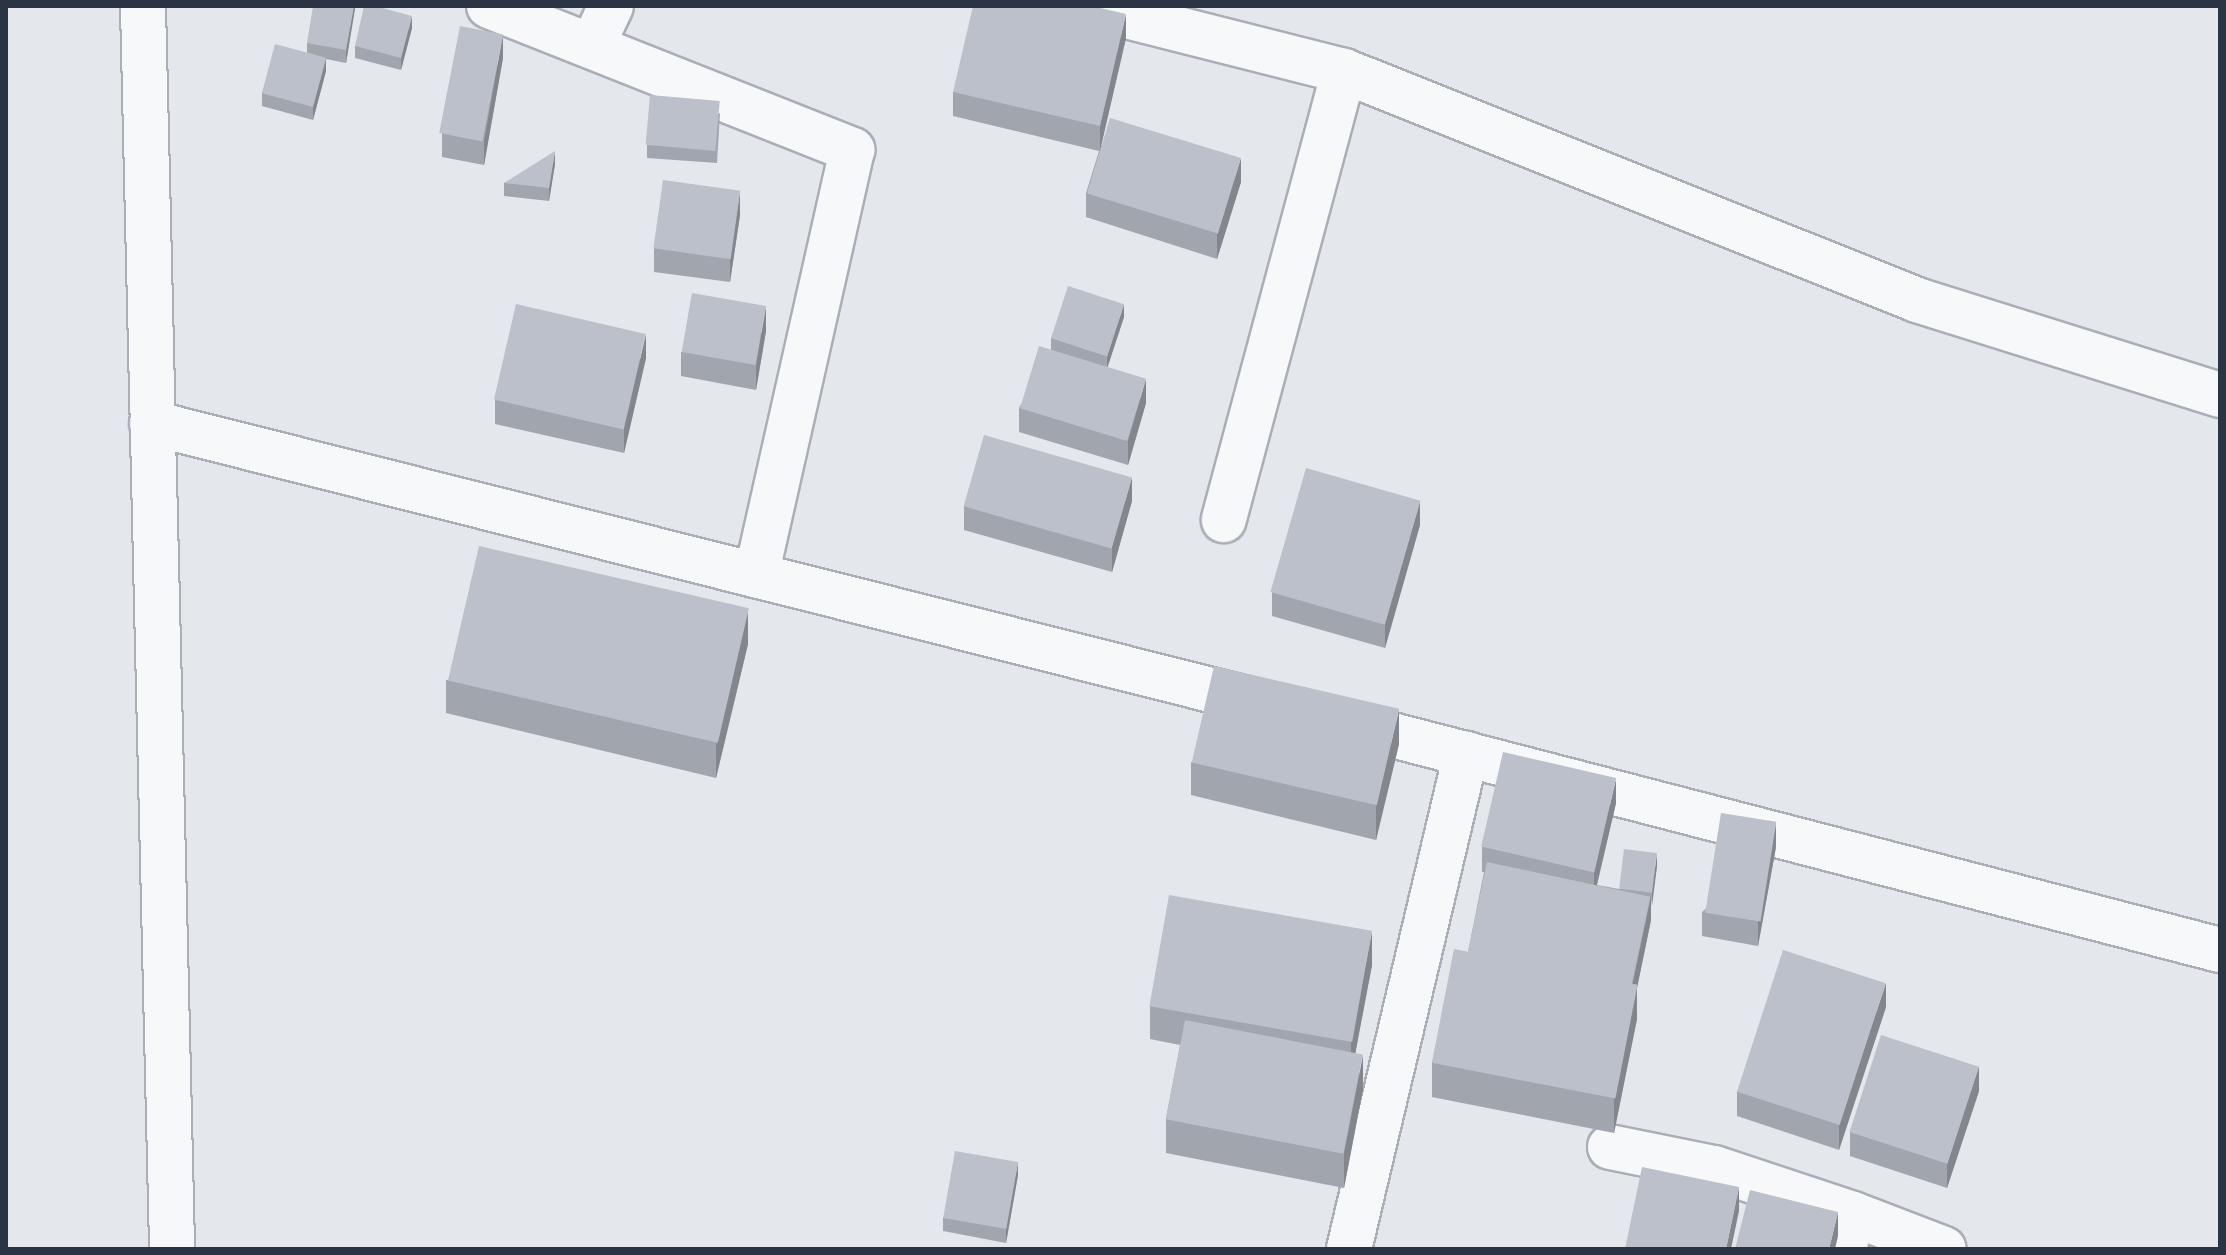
<!DOCTYPE html>
<style>
body{margin:0}
#map{position:relative;width:2226px;height:1255px;overflow:hidden;background:#e4e7ec;font-family:Mulish,sans-serif}
div>[style]{position:absolute}
.roads{filter:drop-shadow(2px 0 #a9aeb7) drop-shadow(-2px 0 #a9aeb7) drop-shadow(0 2px #a9aeb7) drop-shadow(0 -2px #a9aeb7)}
.minor>*{height:44px;margin:-22px;padding:0 22px;transform-origin:22px;border-radius:22px;background:#f7f8fa}
.wall>*{inset:0;background:#a1a5ae}
.shaded-wall>*{inset:0;background:#83868d}
.building>*{inset:0;background:#bbc0ca;transform-origin:0 0}
span{translate:-50% -50%;white-space:nowrap;text-align:center;line-height:1.15;-webkit-text-stroke:6px #f4f6f9;paint-order:stroke}
.frame{position:absolute;inset:0;border:8px solid #2b3445;pointer-events:none}
</style>
<div id="map">
<div class="roads">
<div class="minor">
<i style="left:143px;top:6px;width:1243px;rotate:88.66deg"></i>
<i style="left:489px;top:6px;width:391px;rotate:21.6deg"></i>
<i style="left:852px;top:150px;width:436px;rotate:102.7deg"></i>
<i style="left:1087px;top:6px;width:265px;rotate:14.2deg"></i>
<i style="left:1344px;top:71px;width:465px;rotate:105deg"></i>
<i style="left:592px;top:46px;width:44px;rotate:-64.6deg"></i>
<i style="left:1344px;top:71px;width:617px;rotate:21.78deg"></i>
<i style="left:1917px;top:300px;width:318px;rotate:17.4deg"></i>
<i style="left:152px;top:423px;width:1150px;rotate:14.15deg"></i>
<i style="left:1342px;top:722px;width:907px;rotate:14.56deg"></i>
<i style="left:1610px;top:1147px;width:106px;rotate:11.4deg"></i>
<i style="left:1714px;top:1168px;width:146px;rotate:18.3deg"></i>
<i style="left:1349px;top:1249px;width:509px;rotate:-76.7deg"></i>
<i style="left:1844px;top:1249px;width:36px;rotate:-76deg"></i>
<i style="left:1853px;top:1214px;width:97px;rotate:21deg"></i>
</div>
</div>
<div class="wall">
<i style="clip-path:polygon(355px 6px,346px 63px,326px 59px,326px 71px,313px 120px,262px 106px,262px 93px,307px 53px,307px 43px)"></i>
<i style="clip-path:polygon(412px 28px,401px 70px,355px 58px,355px 46px)"></i>
<i style="clip-path:polygon(1126px 38px,1101px 145px,1241px 182px,1217px 259px,1086px 217px,1086px 193px,1099px 151px,953px 116px,953px 92px)"></i>
<i style="clip-path:polygon(503px 58px,484px 165px,442px 157px,442px 133px)"></i>
<i style="clip-path:polygon(720px 113px,717px 163px,647px 158px,647px 145px)"></i>
<i style="clip-path:polygon(555px 164px,549px 201px,504px 196px,504px 183px)"></i>
<i style="clip-path:polygon(740px 215px,730px 282px,654px 272px,654px 248px)"></i>
<i style="clip-path:polygon(1124px 317px,1107px 367px,1146px 403px,1128px 465px,1019px 432px,1019px 408px,1051px 350px,1051px 338px)"></i>
<i style="clip-path:polygon(766px 331px,756px 390px,681px 376px,681px 352px)"></i>
<i style="clip-path:polygon(646px 358px,624px 453px,495px 424px,495px 400px)"></i>
<i style="clip-path:polygon(1132px 501px,1112px 572px,964px 530px,964px 506px)"></i>
<i style="clip-path:polygon(1420px 525px,1385px 648px,1272px 616px,1272px 592px)"></i>
<i style="clip-path:polygon(748px 644px,716px 778px,446px 713px,446px 680px)"></i>
<i style="clip-path:polygon(1399px 744px,1376px 840px,1191px 795px,1191px 762px)"></i>
<i style="clip-path:polygon(1616px 803px,1597px 885px,1619px 889px,1657px 866px,1651px 906px,1651px 920px,1637px 988px,1637px 1019px,1614px 1133px,1432px 1097px,1432px 1063px,1468px 952px,1484px 872px,1482px 872px,1482px 847px)"></i>
<i style="clip-path:polygon(1776px 847px,1758px 946px,1702px 936px,1702px 912px)"></i>
<i style="clip-path:polygon(1372px 965px,1355px 1054px,1363px 1089px,1344px 1188px,1166px 1153px,1166px 1119px,1180px 1045px,1150px 1039px,1150px 1006px)"></i>
<i style="clip-path:polygon(1886px 1007px,1839px 1150px,1737px 1116px,1737px 1092px)"></i>
<i style="clip-path:polygon(1979px 1091px,1947px 1188px,1850px 1156px,1850px 1132px)"></i>
<i style="clip-path:polygon(1018px 1175px,1006px 1243px,943px 1231px,943px 1218px)"></i>
</div>
<div class="shaded-wall">
<i style="clip-path:polygon(354px 6px,355px 6px,355px 9px,346px 63px,346px 50px)"></i>
<i style="clip-path:polygon(1126px 14px,1126px 38px,1100px 151px,1100px 126px)"></i>
<i style="clip-path:polygon(412px 16px,412px 28px,401px 70px,401px 58px)"></i>
<i style="clip-path:polygon(503px 34px,503px 58px,484px 165px,484px 141px)"></i>
<i style="clip-path:polygon(326px 58px,326px 71px,313px 120px,313px 107px)"></i>
<i style="clip-path:polygon(555px 151px,555px 164px,549px 201px,549px 188px)"></i>
<i style="clip-path:polygon(1241px 158px,1241px 182px,1217px 259px,1217px 235px)"></i>
<i style="clip-path:polygon(740px 191px,740px 215px,730px 282px,730px 258px)"></i>
<i style="clip-path:polygon(1124px 304px,1124px 317px,1107px 369px,1107px 357px)"></i>
<i style="clip-path:polygon(766px 306px,766px 331px,756px 390px,756px 366px)"></i>
<i style="clip-path:polygon(646px 334px,646px 358px,624px 453px,624px 429px)"></i>
<i style="clip-path:polygon(1146px 379px,1146px 403px,1128px 465px,1128px 441px)"></i>
<i style="clip-path:polygon(1132px 477px,1132px 501px,1112px 572px,1112px 547px)"></i>
<i style="clip-path:polygon(1420px 501px,1420px 525px,1385px 648px,1385px 624px)"></i>
<i style="clip-path:polygon(748px 610px,748px 644px,716px 778px,716px 745px)"></i>
<i style="clip-path:polygon(1399px 710px,1399px 744px,1376px 840px,1376px 806px)"></i>
<i style="clip-path:polygon(1616px 779px,1616px 803px,1594px 897px,1594px 873px)"></i>
<i style="clip-path:polygon(1776px 822px,1776px 847px,1758px 946px,1758px 922px)"></i>
<i style="clip-path:polygon(1657px 853px,1657px 866px,1652px 906px,1652px 893px)"></i>
<i style="clip-path:polygon(1651px 896px,1651px 920px,1637px 988px,1637px 1019px,1614px 1133px,1614px 1100px,1632px 987px)"></i>
<i style="clip-path:polygon(1372px 931px,1372px 965px,1351px 1076px,1351px 1043px)"></i>
<i style="clip-path:polygon(1886px 983px,1886px 1007px,1839px 1150px,1839px 1125px)"></i>
<i style="clip-path:polygon(1363px 1055px,1363px 1089px,1344px 1188px,1344px 1154px)"></i>
<i style="clip-path:polygon(1979px 1066px,1979px 1091px,1947px 1188px,1947px 1164px)"></i>
<i style="clip-path:polygon(1018px 1162px,1018px 1175px,1006px 1243px,1006px 1230px)"></i>
<i style="clip-path:polygon(1739px 1187px,1739px 1211px,1731px 1249px,1726px 1249px)"></i>
<i style="clip-path:polygon(1838px 1212px,1838px 1236px,1835px 1249px,1829px 1249px)"></i>
</div>
<div class="building">
<i style="clip-path:polygon(313px 6px,354px 6px,346px 50px,307px 43px)"></i>
<i style="clip-path:polygon(364px 6px,375px 6px,412px 16px,401px 58px,355px 46px)"></i>
<i style="clip-path:polygon(973px 6px,1092px 6px,1126px 14px,1100px 126px,953px 92px)"></i>
<i style="left:460px;top:26px;width:44px;height:109px;rotate:11deg"></i>
<i style="left:275px;top:44px;width:53px;height:51px;rotate:15deg"></i>
<i style="left:650px;top:95px;width:70px;height:50px;rotate:5deg"></i>
<i style="left:1110px;top:118px;width:137px;height:79px;rotate:17deg"></i>
<i style="clip-path:polygon(555px 151px,549px 188px,504px 183px)"></i>
<i style="left:663px;top:180px;width:78px;height:69px;rotate:8deg"></i>
<i style="left:1068px;top:286px;width:59px;height:55px;rotate:18deg"></i>
<i style="left:692px;top:293px;width:75px;height:60px;rotate:10deg"></i>
<i style="left:516px;top:304px;width:133px;height:98px;rotate:13deg"></i>
<i style="left:1039px;top:346px;width:112px;height:65px;rotate:17deg"></i>
<i style="left:984px;top:435px;width:154px;height:74px;rotate:16deg"></i>
<i style="left:1306px;top:468px;width:119px;height:129px;rotate:16deg"></i>
<i style="left:479px;top:546px;width:277px;height:138px;rotate:13deg"></i>
<i style="left:1214px;top:666px;width:190px;height:99px;rotate:13deg"></i>
<i style="left:1503px;top:752px;width:116px;height:97px;rotate:13deg"></i>
<i style="left:1721px;top:813px;width:56px;height:101px;rotate:9deg"></i>
<i style="left:1624px;top:849px;width:33px;height:40px;rotate:7deg"></i>
<i style="left:1487px;top:862px;width:167px;height:92px;rotate:12deg"></i>
<i style="left:1169px;top:895px;width:206px;height:113px;rotate:10deg"></i>
<i style="left:1454px;top:949px;width:187px;height:116px;rotate:11deg"></i>
<i style="left:1783px;top:950px;width:108px;height:149px;rotate:18deg"></i>
<i style="left:1185px;top:1020px;width:181px;height:101px;rotate:11deg"></i>
<i style="left:1881px;top:1035px;width:103px;height:102px;rotate:18deg"></i>
<i style="left:955px;top:1151px;width:64px;height:68px;rotate:10deg"></i>
<i style="clip-path:polygon(1642px 1167px,1739px 1187px,1726px 1249px,1625px 1249px)"></i>
<i style="clip-path:polygon(1750px 1190px,1838px 1212px,1829px 1249px,1735px 1249px)"></i>
</div>
<div class="frame"></div>
</div>
